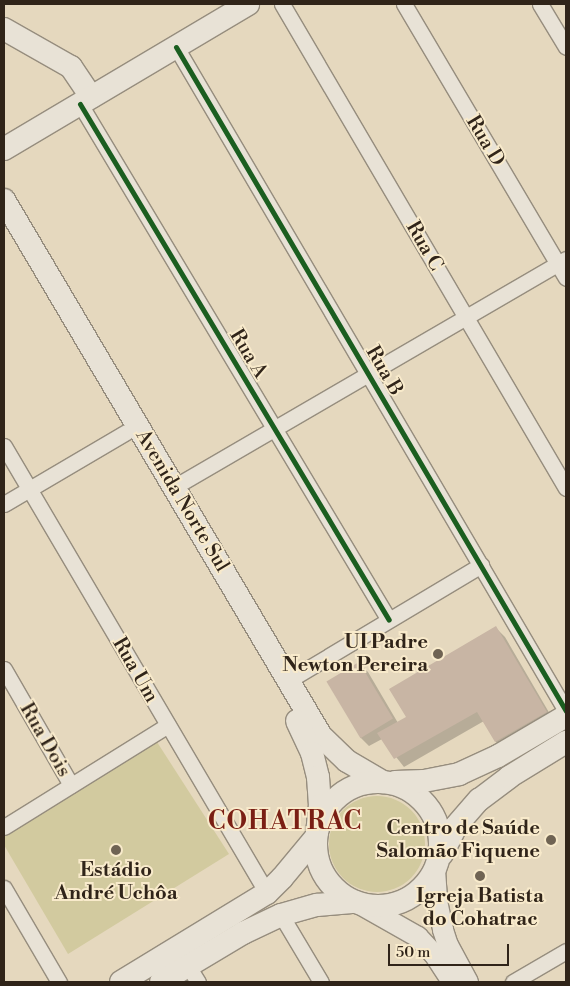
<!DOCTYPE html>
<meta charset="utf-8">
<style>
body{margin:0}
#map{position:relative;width:570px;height:986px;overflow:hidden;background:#e5d8be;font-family:"Libre Bodoni",serif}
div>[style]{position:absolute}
.green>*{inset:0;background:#d2ca9f}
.round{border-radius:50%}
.shadow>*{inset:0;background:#0003}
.building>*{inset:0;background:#c8b5a4;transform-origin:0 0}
.roads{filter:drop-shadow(1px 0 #968d7e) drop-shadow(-1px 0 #968d7e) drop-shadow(0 1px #968d7e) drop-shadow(0 -1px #968d7e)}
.minor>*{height:15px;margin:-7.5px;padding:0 7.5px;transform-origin:7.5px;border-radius:7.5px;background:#e8e2d6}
.tertiary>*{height:20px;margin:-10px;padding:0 10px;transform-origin:10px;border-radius:10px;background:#e8e2d6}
.secondary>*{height:22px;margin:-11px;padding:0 11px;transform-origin:11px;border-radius:11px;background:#e8e2d6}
.secondary>.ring{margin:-11px;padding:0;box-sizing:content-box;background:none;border:22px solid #e8e2d6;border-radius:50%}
.cycleway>*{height:5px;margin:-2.5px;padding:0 2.5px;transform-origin:2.5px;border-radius:2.5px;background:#1b5e20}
.dots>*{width:14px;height:14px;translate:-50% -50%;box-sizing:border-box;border:2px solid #f8eacb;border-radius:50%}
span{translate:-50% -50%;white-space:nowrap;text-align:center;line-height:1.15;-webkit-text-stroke:4px #f8eacb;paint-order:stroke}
.street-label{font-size:20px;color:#302419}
.poi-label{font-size:20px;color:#302419;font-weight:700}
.right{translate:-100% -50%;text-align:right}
.district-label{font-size:25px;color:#7a1f14;font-weight:700;letter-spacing:1px}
.frame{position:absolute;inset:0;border:5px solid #302419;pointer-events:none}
.scale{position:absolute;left:388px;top:944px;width:121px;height:22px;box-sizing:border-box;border:2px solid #302419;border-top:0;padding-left:6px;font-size:15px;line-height:18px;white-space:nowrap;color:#302419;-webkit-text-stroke:4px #f8eacb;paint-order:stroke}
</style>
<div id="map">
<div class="green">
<i style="clip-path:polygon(157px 742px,229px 854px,68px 954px,4px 845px,4px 833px)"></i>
<i class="round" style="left:329px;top:796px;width:96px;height:96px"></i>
</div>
<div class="shadow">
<i style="clip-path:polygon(496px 628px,505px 637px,554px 721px,504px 750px,496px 742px,484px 721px,404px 767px,382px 739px,369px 746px,360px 737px,359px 663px,368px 672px,398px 723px,408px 718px)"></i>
</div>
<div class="building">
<i style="clip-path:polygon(496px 626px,547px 712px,495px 742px,477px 712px,394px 759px,377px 733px,406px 717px,389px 689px)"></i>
<i style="left:359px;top:662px;width:66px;height:38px;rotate:59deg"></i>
</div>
<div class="roads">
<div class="minor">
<i style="left:282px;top:4px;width:561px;rotate:59.6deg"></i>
<i style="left:404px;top:4px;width:318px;rotate:59.4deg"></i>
<i style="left:540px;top:4px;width:50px;rotate:58.8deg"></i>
<i style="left:176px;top:47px;width:770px;rotate:59.57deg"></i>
<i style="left:80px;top:104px;width:601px;rotate:59.09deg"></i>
<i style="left:4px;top:446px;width:519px;rotate:59.53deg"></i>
<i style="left:174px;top:487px;width:453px;rotate:-30.2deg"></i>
<i style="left:4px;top:504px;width:142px;rotate:-30.5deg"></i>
<i style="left:4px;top:669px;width:134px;rotate:60deg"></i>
<i style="left:289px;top:680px;width:224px;rotate:-30.9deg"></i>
<i style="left:4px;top:827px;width:193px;rotate:-31.9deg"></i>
<i style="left:4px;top:888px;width:109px;rotate:59.7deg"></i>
<i style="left:281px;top:915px;width:78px;rotate:59.2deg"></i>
<i style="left:188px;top:966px;width:19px;rotate:58deg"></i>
<i style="left:513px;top:982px;width:61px;rotate:-30.3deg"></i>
</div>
<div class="tertiary">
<i style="left:435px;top:870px;width:31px;rotate:86deg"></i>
<i style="left:437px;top:901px;width:30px;rotate:78deg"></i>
<i style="left:443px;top:930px;width:16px;rotate:72deg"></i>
<i style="left:448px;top:945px;width:42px;rotate:61.6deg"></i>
<i style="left:358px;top:903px;width:69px;rotate:29.5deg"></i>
<i style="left:418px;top:937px;width:23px;rotate:47deg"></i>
<i style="left:434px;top:954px;width:33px;rotate:57deg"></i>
</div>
<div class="secondary">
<i style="left:4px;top:29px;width:77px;rotate:29.6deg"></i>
<i style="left:71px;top:67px;width:36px;rotate:56deg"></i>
<i style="left:4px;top:149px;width:284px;rotate:-30.7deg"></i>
<i style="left:4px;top:200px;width:623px;rotate:59.4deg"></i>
<i style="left:321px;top:736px;width:36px;rotate:44deg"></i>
<i style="left:347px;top:761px;width:42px;rotate:30.3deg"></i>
<i style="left:297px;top:721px;width:35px;rotate:65deg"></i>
<i style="left:312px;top:753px;width:25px;rotate:76deg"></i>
<i style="left:318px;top:777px;width:28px;rotate:86deg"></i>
<i style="left:320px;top:805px;width:27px;rotate:96deg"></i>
<i class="ring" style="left:316px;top:782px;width:102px;height:102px"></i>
<i style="left:395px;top:782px;width:29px;rotate:-2deg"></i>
<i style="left:424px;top:781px;width:36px;rotate:-11deg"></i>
<i style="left:459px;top:774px;width:43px;rotate:-24.8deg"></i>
<i style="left:498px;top:756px;width:79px;rotate:-30.5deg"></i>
<i style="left:442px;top:854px;width:31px;rotate:-63deg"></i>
<i style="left:456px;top:826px;width:35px;rotate:-49deg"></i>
<i style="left:479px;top:800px;width:38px;rotate:-37deg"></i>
<i style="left:509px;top:777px;width:67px;rotate:-31.6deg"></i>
<i style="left:121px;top:982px;width:171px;rotate:-31.4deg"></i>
<i style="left:267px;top:893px;width:21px;rotate:-45deg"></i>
<i style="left:282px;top:878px;width:53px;rotate:-50.3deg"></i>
<i style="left:161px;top:982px;width:96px;rotate:-30.9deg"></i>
<i style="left:243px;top:933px;width:42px;rotate:-25.3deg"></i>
<i style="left:281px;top:915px;width:37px;rotate:-16deg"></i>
<i style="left:317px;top:905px;width:38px;rotate:-5deg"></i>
</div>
</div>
<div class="cycleway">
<i style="left:176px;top:47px;width:770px;rotate:59.57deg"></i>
<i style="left:80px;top:104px;width:601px;rotate:59.09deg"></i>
</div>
<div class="dots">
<i style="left:438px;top:654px;background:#6f6353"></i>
<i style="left:551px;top:840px;background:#6f6353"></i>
<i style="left:116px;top:850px;background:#6f6353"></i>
<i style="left:480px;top:876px;background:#6f6353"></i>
</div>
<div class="street-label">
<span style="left:485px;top:141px;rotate:59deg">Rua D</span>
<span style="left:424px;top:246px;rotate:60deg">Rua C</span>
<span style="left:248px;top:354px;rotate:59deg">Rua A</span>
<span style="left:384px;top:371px;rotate:60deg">Rua B</span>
<span style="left:182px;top:501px;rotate:59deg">Avenida Norte Sul</span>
<span style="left:135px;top:670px;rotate:60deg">Rua Um</span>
<span style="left:45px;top:740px;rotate:60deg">Rua Dois</span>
</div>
<div class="poi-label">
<span class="right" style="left:428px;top:654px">UI Padre<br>Newton Pereira</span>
<span class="right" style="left:540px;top:840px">Centro de Saúde<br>Salomão Fiquene</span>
<span style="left:116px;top:882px">Estádio<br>André Uchôa</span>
<span style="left:480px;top:908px">Igreja Batista<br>do Cohatrac</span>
</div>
<div class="district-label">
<span style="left:285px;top:822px">COHATRAC</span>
</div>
<div class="frame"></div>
<div class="scale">50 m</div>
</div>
